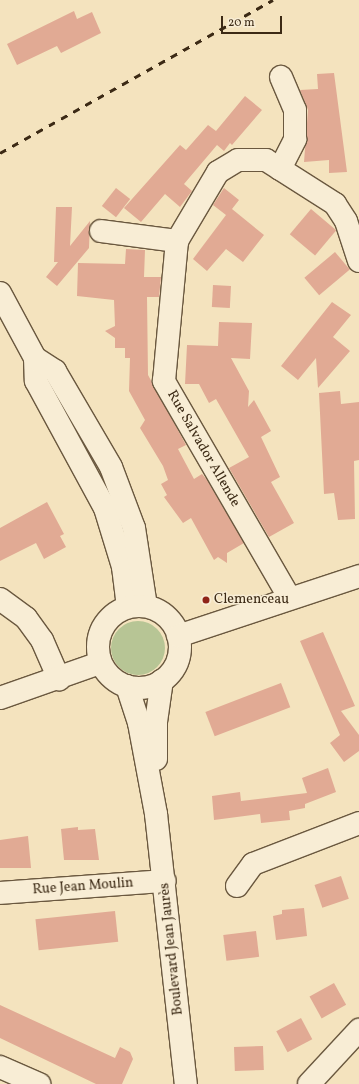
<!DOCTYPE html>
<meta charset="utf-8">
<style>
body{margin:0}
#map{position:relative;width:359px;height:1084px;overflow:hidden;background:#f4e3be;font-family:Vollkorn,serif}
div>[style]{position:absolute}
.green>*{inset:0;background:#b7c595}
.round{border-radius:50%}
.building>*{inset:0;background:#e1aa94;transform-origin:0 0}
.roads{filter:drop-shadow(1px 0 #6a583f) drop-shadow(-1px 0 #6a583f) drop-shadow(0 1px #6a583f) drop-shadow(0 -1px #6a583f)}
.minor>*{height:22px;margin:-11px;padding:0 11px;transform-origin:11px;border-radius:11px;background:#f8edd5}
.minor>.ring{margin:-11px;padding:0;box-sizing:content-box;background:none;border:22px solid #f8edd5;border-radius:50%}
.rail>*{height:3px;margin-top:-1.5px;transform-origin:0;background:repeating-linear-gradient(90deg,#3c2a15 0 7px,transparent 0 14px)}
.dots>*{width:11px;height:11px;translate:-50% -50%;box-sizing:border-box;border:2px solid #f8edd5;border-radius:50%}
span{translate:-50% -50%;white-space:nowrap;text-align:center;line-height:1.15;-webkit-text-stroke:3px #f8edd5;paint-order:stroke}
.street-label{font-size:14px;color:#3c2a15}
.poi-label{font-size:14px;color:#3c2a15}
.left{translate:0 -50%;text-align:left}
.scale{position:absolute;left:221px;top:16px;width:61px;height:18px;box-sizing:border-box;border:2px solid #3c2a15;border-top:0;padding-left:5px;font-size:12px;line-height:14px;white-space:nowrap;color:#3c2a15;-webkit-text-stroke:3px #f8edd5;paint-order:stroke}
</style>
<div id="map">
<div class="green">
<i class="round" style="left:111px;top:621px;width:54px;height:54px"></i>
</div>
<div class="building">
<i style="clip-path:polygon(74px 11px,77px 19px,92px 12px,101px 33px,61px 53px,57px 46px,17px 65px,7px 44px)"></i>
<i style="clip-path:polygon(334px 73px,347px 172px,329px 173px,329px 160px,304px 162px,308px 110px,300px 90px,318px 89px,317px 74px)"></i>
<i style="clip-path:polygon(245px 96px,262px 110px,232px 145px,230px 143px,224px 151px,217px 145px,184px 184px,192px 191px,180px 207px,165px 194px,141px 222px,124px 208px,180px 145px,186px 150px,208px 125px,216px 131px)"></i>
<i style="left:116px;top:188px;width:18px;height:23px;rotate:38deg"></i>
<i style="clip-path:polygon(224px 188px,239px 200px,232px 209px,264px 235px,243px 262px,226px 249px,207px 271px,193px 259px,226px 215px,213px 205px)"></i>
<i style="clip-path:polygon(56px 207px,72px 207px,70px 246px,90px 221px,89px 248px,57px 286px,46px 277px,58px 262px,54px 262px)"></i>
<i style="left:311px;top:209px;width:33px;height:33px;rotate:40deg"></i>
<i style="clip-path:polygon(126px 249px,145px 250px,144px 277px,161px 277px,159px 297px,147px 297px,148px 375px,186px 445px,178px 449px,194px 479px,202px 474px,207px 480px,244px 543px,227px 553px,227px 563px,218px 557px,214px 560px,191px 518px,183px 523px,164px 497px,167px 495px,161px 484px,168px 480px,163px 466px,140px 428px,145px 420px,129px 391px,130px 358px,125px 358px,125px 348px,115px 348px,115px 338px,105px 331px,115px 326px,114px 300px,77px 296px,78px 263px,125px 264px)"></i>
<i style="left:335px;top:252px;width:23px;height:40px;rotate:50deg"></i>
<i style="left:213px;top:285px;width:18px;height:22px;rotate:3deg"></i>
<i style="clip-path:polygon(332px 302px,351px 315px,333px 337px,350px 351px,318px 388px,316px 358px,298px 380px,281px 366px)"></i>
<i style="clip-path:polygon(219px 322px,252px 323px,250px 359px,231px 358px,249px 391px,248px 407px,254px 400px,271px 431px,261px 437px,280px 477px,271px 482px,294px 523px,269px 537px,229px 468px,249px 457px,216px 399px,209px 403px,199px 384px,185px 384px,187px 345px,218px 346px)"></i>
<i style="clip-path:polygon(340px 391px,341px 404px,359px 402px,359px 460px,354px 461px,355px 519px,338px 520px,334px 493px,324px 494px,319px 393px)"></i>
<i style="clip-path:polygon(47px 502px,64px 534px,60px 536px,66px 547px,44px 559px,36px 543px,0 561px,0 528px)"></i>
<i style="clip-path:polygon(323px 632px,355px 706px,341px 711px,359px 735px,359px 751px,344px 762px,330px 743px,340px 735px,300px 641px)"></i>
<i style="left:281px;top:683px;width:26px;height:81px;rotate:69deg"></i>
<i style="clip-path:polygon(328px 768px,336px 792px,305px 804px,305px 808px,289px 811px,290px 820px,261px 823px,260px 814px,214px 820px,212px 796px,240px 792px,241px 801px,307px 793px,302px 778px)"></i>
<i style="clip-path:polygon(78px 827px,78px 830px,95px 829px,99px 860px,64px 860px,61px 829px)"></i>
<i style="clip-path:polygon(28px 836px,31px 868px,0 868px,0 840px)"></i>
<i style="left:341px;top:876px;width:24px;height:28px;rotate:71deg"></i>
<i style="clip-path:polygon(304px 908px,307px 936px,276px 940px,273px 916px,282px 914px,282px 910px)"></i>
<i style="left:115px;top:911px;width:31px;height:80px;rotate:84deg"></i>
<i style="left:256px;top:931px;width:26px;height:33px;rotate:83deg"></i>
<i style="left:334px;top:983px;width:25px;height:28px;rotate:61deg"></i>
<i style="clip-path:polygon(0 1005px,115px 1058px,120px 1047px,130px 1052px,133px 1059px,122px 1084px,96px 1084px,0 1038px)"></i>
<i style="left:301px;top:1018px;width:24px;height:28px;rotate:62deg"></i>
<i style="left:263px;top:1046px;width:24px;height:29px;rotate:88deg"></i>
</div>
<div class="roads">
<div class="minor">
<i style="left:280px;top:169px;width:34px;rotate:-63deg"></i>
<i style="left:295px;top:139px;width:29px;rotate:-90deg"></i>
<i style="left:295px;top:110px;width:36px;rotate:-113deg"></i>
<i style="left:101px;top:231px;width:77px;rotate:7.5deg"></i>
<i style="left:0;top:293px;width:74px;rotate:61.7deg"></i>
<i style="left:35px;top:358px;width:23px;rotate:88deg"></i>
<i style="left:36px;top:381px;width:145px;rotate:61.5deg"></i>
<i style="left:105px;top:508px;width:62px;rotate:73deg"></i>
<i style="left:123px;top:567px;width:40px;rotate:82.9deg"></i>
<i style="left:35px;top:358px;width:24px;rotate:33deg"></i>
<i style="left:55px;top:371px;width:111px;rotate:59.7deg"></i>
<i style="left:111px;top:467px;width:65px;rotate:69.3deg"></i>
<i style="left:134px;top:528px;width:79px;rotate:81.3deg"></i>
<i style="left:289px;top:597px;width:250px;rotate:-120.1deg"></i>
<i style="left:164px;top:381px;width:141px;rotate:-84.7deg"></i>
<i style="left:177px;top:241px;width:80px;rotate:-59.3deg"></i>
<i style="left:218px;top:172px;width:23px;rotate:-31deg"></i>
<i style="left:238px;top:160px;width:28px"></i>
<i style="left:266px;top:160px;width:82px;rotate:32.5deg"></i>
<i style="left:335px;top:204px;width:20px;rotate:57deg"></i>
<i style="left:346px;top:221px;width:42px;rotate:72deg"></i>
<i style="left:0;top:599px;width:32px;rotate:36deg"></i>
<i style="left:26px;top:618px;width:27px;rotate:54deg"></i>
<i style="left:42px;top:640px;width:43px;rotate:66.4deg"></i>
<i class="ring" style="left:98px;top:606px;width:60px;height:60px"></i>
<i style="left:178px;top:636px;width:191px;rotate:-18.3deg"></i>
<i style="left:127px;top:686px;width:39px;rotate:72deg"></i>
<i style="left:139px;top:723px;width:93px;rotate:79.4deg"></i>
<i style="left:156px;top:814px;width:272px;rotate:83.7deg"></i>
<i style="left:0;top:698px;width:106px;rotate:-19.3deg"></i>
<i style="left:156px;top:759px;width:37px;rotate:-90deg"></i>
<i style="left:156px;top:722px;width:42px;rotate:-81.9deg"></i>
<i style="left:237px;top:886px;width:27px;rotate:-54deg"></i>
<i style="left:253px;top:864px;width:114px;rotate:-21.1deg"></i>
<i style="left:0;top:893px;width:165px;rotate:-4.2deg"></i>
<i style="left:0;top:1067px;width:43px;rotate:23.6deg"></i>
<i style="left:309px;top:1084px;width:74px;rotate:-47.2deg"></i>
</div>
</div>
<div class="rail">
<i style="left:0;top:153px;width:313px;rotate:-29.3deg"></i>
</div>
<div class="dots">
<i style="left:206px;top:600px;background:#8f2418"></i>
</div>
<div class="street-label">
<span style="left:203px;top:449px;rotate:60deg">Rue Salvador Allende</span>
<span style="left:83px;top:887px;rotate:-4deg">Rue Jean Moulin</span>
<span style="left:172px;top:949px;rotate:-96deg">Boulevard Jean Jaurès</span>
</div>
<div class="poi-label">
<span class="left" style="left:214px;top:600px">Clemenceau</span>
</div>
<div class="scale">20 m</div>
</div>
